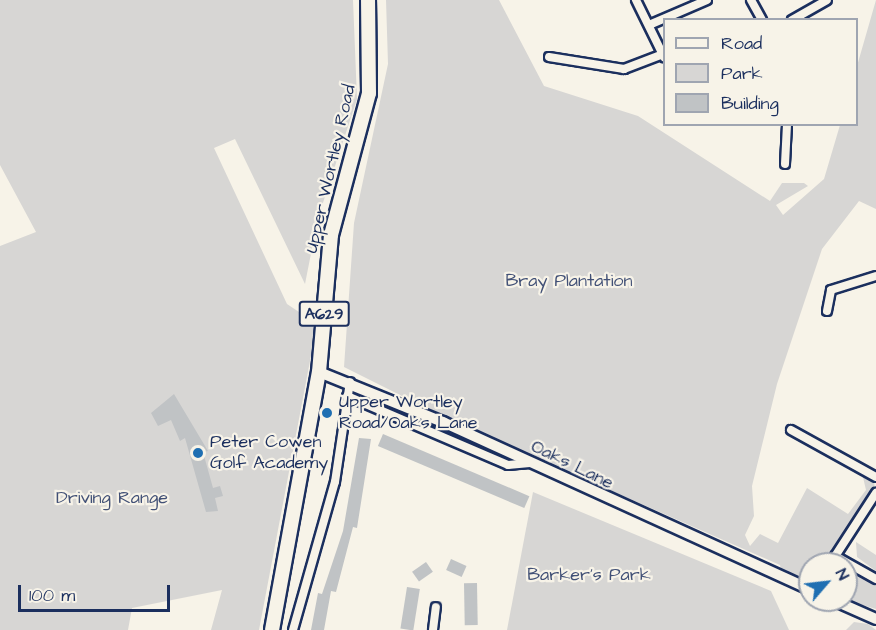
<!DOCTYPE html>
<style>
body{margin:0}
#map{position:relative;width:876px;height:630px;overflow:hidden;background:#f7f3e8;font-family:"Architects Daughter",sans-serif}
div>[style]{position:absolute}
.green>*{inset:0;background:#d7d6d4}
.building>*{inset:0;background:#c0c3c5;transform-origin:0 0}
.roads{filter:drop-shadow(2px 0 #1b2f5e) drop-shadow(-2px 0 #1b2f5e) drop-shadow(0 2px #1b2f5e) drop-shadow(0 -2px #1b2f5e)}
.minor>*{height:8px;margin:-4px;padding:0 4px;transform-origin:4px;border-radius:4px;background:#f7f3e8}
.tertiary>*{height:10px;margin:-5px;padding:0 5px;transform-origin:5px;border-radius:5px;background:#f7f3e8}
.primary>*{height:14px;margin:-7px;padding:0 7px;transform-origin:7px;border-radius:7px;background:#f7f3e8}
.dots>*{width:16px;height:16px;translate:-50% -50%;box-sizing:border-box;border:3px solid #f7f3e8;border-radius:50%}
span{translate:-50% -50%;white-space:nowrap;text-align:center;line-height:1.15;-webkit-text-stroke:4.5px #f7f3e8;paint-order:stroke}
.shield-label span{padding:2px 4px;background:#f7f3e8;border:2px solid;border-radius:4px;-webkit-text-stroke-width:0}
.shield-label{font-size:16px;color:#1b2f5e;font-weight:700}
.street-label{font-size:18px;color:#1b2f5e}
.park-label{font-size:18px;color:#415076}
.poi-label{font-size:18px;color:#1b2f5e}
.left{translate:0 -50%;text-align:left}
.legend{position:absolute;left:663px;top:18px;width:195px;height:108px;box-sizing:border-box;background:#f7f3e8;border:2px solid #9fa5b1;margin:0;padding:8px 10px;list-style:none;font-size:18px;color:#1b2f5e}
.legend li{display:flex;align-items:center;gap:12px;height:30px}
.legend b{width:30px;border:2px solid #9fa5b1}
.north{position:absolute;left:798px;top:552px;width:60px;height:60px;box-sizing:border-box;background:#f7f3e8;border:2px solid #9fa5b1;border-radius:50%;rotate:62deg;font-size:16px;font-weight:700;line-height:24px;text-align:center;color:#1b2f5e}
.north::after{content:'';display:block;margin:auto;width:21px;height:27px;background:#1f6fb2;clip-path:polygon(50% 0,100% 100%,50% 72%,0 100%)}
.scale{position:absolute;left:18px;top:585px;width:152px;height:27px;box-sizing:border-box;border:3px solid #1b2f5e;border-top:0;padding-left:8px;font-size:18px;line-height:21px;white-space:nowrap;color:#1b2f5e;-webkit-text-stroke:4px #f7f3e8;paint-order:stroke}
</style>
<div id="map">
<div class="green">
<i style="clip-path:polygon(0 0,353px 0,357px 99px,318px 218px,305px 284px,235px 139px,214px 148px,287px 304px,317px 324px,259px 630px,211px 630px,222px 590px,132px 608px,128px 630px,0 630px,0 246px,36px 232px,0 165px)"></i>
<i style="clip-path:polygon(386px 0,499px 0,544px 86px,638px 116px,770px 201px,782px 183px,804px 183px,808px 186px,776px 205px,783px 215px,824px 179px,840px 125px,856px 124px,857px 66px,876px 0,876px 209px,859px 201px,822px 249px,777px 384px,752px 486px,754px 516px,745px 535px,750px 546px,760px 534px,778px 543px,807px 488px,848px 514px,866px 490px,862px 473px,874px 480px,875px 490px,826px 564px,810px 564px,810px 579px,781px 570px,780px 565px,444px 417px,344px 367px,354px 223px,388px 64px)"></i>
<i style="clip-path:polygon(533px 492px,771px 591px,789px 630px,507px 630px)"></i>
<i style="clip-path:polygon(856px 542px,876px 555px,876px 571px,857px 557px)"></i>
<i style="clip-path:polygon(846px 567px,876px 583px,876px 609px,846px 600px)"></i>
<i style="clip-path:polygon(854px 622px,868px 624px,876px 630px,846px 630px)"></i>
</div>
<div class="building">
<i style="clip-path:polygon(174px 394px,208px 451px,203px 452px,213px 488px,220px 486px,223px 496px,215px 498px,218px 511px,206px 512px,185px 438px,180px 441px,171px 420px,158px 426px,151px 413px)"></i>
<i style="left:383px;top:434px;width:159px;height:13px;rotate:23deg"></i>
<i style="clip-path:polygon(359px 438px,371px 439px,357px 528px,353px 527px,336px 592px,331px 591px,324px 630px,311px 630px,318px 593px,322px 594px,343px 531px)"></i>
<i style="left:451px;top:559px;width:17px;height:12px;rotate:24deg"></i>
<i style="left:426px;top:562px;width:12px;height:17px;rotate:55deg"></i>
<i style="left:477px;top:583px;width:42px;height:13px;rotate:89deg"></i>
<i style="left:407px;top:587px;width:13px;height:42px;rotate:9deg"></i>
</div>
<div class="roads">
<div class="minor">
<i style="left:636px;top:0;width:64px;rotate:63.8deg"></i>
<i style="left:751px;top:0;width:23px;rotate:61deg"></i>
<i style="left:792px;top:20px;width:40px;rotate:-29.7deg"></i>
<i style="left:649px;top:25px;width:63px;rotate:-23.3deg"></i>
<i style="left:549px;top:57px;width:76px;rotate:9.1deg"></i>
<i style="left:624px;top:69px;width:42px;rotate:-21deg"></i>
<i style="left:785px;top:164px;width:40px;rotate:-87.1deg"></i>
<i style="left:827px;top:311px;width:21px;rotate:-79deg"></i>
<i style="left:831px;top:290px;width:47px;rotate:-17.3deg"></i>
<i style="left:347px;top:396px;width:175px;rotate:23.2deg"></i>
<i style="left:508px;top:465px;width:22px;rotate:-5deg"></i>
<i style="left:791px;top:430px;width:97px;rotate:28.9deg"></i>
<i style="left:835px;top:556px;width:47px;rotate:29.3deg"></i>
<i style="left:830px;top:564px;width:85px;rotate:-57.1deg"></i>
<i style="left:293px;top:630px;width:154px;rotate:-74.2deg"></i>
<i style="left:335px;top:482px;width:101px;rotate:-81.5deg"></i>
<i style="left:433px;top:630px;width:23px;rotate:-83deg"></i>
</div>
<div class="tertiary">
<i style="left:319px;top:372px;width:134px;rotate:22deg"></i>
<i style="left:443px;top:422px;width:403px;rotate:24.5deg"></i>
<i style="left:833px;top:600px;width:47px;rotate:23.8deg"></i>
</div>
<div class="primary">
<i style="left:272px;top:630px;width:262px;rotate:-79.7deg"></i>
<i style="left:319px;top:372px;width:138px;rotate:-85deg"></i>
<i style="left:331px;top:235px;width:147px;rotate:-75deg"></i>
<i style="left:369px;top:93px;width:93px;rotate:-90.6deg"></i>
</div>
</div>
<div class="dots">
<i style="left:327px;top:413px;background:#1f6fb2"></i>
<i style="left:198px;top:453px;background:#1f6fb2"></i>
</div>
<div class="shield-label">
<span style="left:324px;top:314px">A629</span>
</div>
<div class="street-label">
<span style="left:331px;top:169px;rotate:-77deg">Upper Wortley Road</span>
<span style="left:572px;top:465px;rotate:26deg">Oaks Lane</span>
</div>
<div class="park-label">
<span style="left:569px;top:281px">Bray Plantation</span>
<span style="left:112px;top:498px">Driving Range</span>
<span style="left:589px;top:575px">Barker's Park</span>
</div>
<div class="poi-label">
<span class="left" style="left:339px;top:413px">Upper Wortley<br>Road/Oaks Lane</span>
<span class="left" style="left:210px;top:453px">Peter Cowen<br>Golf Academy</span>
</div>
<ul class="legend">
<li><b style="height:8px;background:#f7f3e8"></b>Road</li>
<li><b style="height:16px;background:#d7d6d4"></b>Park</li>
<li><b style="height:16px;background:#c0c3c5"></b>Building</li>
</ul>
<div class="north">N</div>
<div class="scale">100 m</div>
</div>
